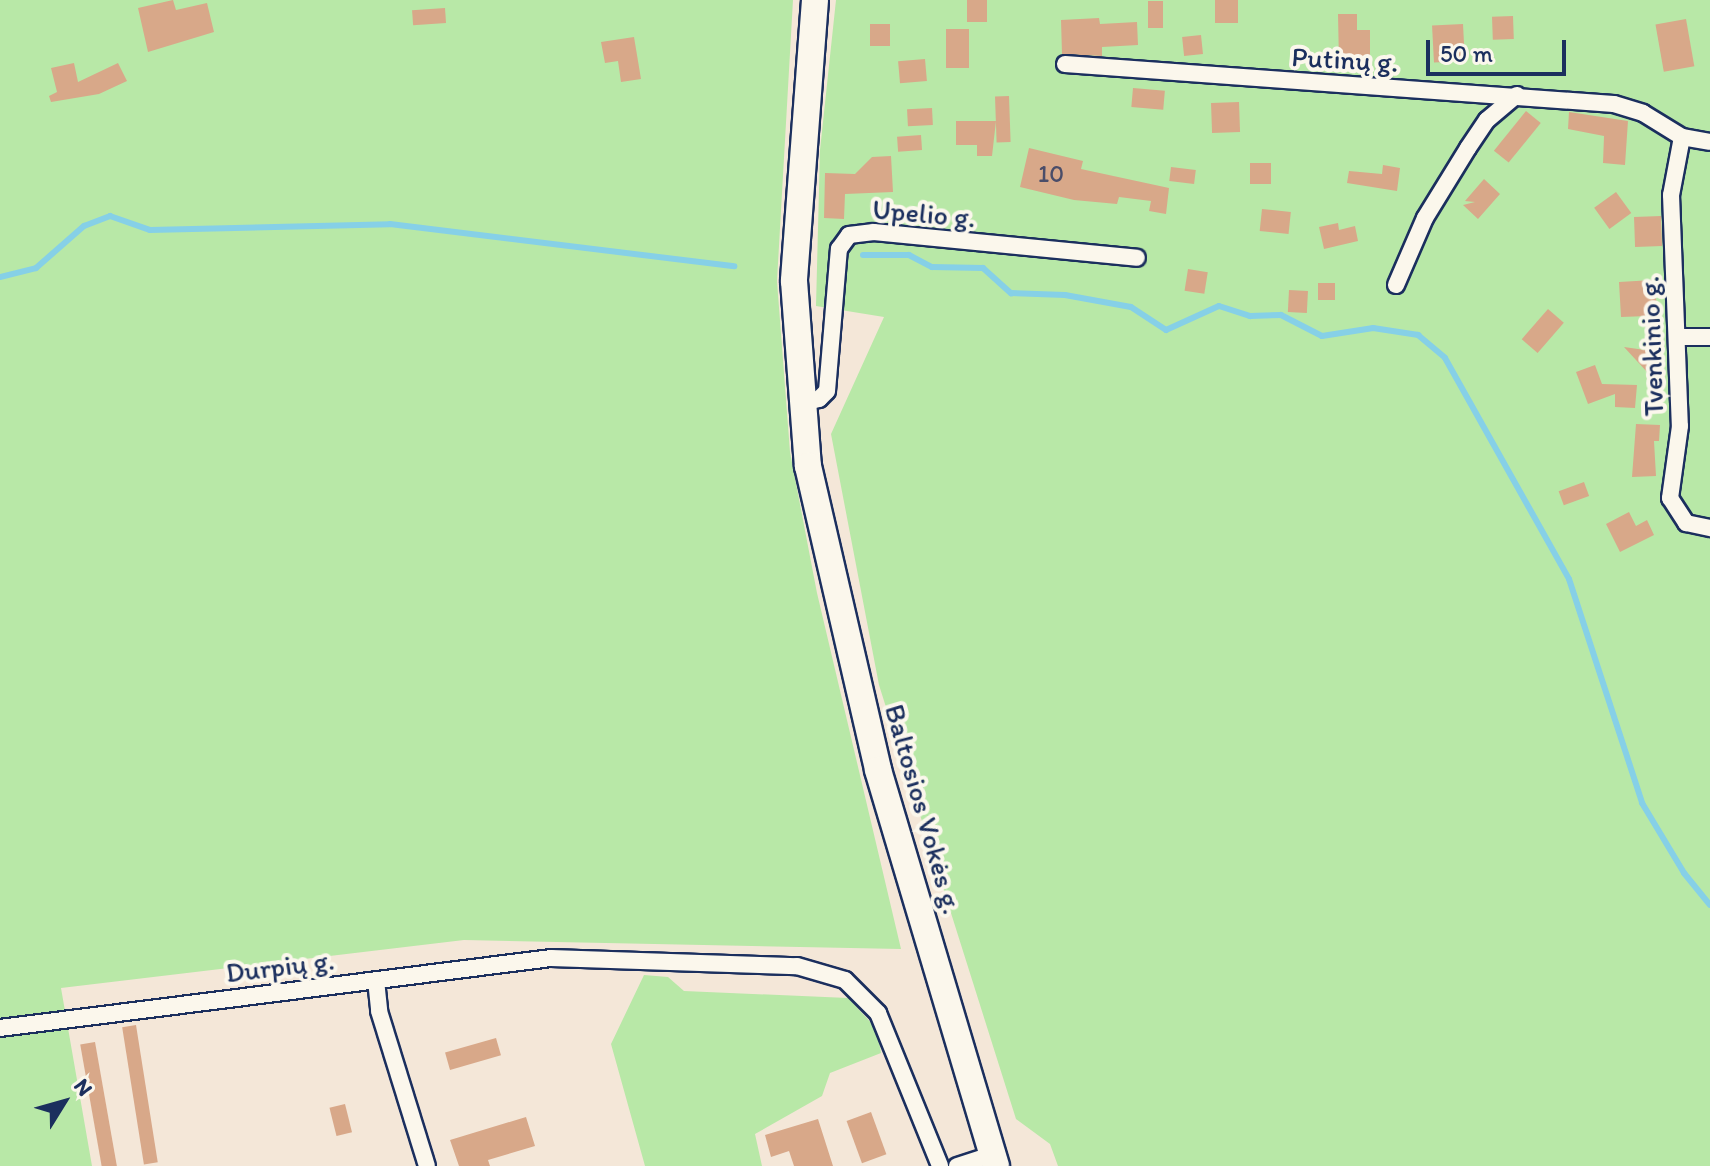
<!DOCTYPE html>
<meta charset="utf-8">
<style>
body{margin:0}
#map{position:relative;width:1710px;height:1166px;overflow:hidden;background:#f4e7d8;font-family:Itim,sans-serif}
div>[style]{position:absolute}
.green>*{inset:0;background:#b8e8a7}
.stream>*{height:6px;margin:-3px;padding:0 3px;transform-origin:3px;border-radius:3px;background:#86d0e7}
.building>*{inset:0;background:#d8a889;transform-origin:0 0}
.roads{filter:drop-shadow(2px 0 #1b2f5e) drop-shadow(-2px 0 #1b2f5e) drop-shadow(0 2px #1b2f5e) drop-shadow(0 -2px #1b2f5e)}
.street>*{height:16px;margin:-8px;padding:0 8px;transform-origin:8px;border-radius:8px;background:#fbf7ec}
.primary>*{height:26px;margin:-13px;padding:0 13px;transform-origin:13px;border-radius:13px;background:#fbf7ec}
span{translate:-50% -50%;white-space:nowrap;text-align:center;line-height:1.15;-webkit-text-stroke:8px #fbf7ec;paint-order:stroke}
.number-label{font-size:24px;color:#4a4d69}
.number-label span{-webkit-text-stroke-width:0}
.street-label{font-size:28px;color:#1b2f5e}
.north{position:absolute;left:24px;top:1062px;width:80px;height:80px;-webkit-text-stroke:6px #fbf7ec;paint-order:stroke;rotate:53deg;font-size:22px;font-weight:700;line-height:32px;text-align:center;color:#1b2f5e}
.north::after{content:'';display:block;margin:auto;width:28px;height:36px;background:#1b2f5e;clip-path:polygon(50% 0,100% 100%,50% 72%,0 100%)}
.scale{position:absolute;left:1426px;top:40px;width:140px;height:36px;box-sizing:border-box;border:4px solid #1b2f5e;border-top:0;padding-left:10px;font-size:24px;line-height:28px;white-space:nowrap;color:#1b2f5e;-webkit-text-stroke:6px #fbf7ec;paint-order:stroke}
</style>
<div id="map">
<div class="green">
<i style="clip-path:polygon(0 0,793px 0,777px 281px,790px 452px,817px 593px,901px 949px,464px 940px,61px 988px,92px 1166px,0 1166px)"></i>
<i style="clip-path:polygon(836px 0,1710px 0,1710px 1166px,1058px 1166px,1050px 1144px,1016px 1119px,879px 685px,831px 434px,884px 317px,816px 306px,820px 150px)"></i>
<i style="clip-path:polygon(644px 975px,668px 977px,684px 991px,848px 998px,877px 1029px,881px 1053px,830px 1073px,822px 1096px,755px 1134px,762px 1166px,645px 1166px,611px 1044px)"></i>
</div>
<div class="stream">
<i style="left:863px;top:255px;width:46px"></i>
<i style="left:909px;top:255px;width:26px;rotate:28deg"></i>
<i style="left:932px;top:267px;width:51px;rotate:1.1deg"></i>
<i style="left:983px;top:268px;width:38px;rotate:42deg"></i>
<i style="left:1011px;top:293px;width:54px;rotate:2.1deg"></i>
<i style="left:1065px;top:295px;width:67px;rotate:10.3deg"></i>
<i style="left:1131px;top:307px;width:42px;rotate:33.3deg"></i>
<i style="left:1166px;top:330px;width:58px;rotate:-24.4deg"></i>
<i style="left:1219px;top:306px;width:33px;rotate:18deg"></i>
<i style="left:1250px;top:316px;width:31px;rotate:-2deg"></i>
<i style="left:1281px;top:315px;width:46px;rotate:27.1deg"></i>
<i style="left:1322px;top:336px;width:52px;rotate:-8.9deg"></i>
<i style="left:1373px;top:328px;width:46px;rotate:8.8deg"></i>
<i style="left:1418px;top:335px;width:35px;rotate:40deg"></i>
<i style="left:1445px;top:358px;width:253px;rotate:60.7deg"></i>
<i style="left:1569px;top:579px;width:236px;rotate:71.9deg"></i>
<i style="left:1642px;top:803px;width:82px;rotate:59deg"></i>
<i style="left:1684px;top:873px;width:41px;rotate:50.9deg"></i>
<i style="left:0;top:277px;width:37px;rotate:-14deg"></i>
<i style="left:36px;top:268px;width:64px;rotate:-41.2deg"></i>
<i style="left:84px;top:226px;width:28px;rotate:-21deg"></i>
<i style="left:110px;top:216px;width:42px;rotate:19.3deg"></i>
<i style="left:150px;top:230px;width:240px;rotate:-1.4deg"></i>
<i style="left:390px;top:224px;width:347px;rotate:7deg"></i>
</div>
<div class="building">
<i style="clip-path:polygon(173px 0,176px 10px,207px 3px,214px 32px,148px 52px,138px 8px)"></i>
<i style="left:967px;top:0;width:20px;height:22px"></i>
<i style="left:1215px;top:0;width:23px;height:23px"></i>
<i style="left:1148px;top:1px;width:15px;height:27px"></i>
<i style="left:445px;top:8px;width:15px;height:33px;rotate:86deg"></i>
<i style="clip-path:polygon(1338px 14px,1357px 14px,1357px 30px,1370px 30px,1370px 63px,1339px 63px)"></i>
<i style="left:1513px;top:16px;width:23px;height:21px;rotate:88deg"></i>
<i style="clip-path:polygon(1099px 18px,1100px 24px,1137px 22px,1138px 45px,1102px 47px,1102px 56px,1062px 54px,1061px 20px)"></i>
<i style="left:1686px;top:19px;width:48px;height:31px;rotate:80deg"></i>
<i style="left:870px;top:24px;width:20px;height:22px"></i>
<i style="left:1463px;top:24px;width:37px;height:31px;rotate:87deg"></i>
<i style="left:946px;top:29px;width:23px;height:39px"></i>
<i style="left:1201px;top:35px;width:19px;height:19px;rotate:84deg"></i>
<i style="clip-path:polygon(634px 37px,641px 79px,621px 82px,618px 61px,605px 63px,601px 42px)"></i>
<i style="left:925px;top:59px;width:22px;height:27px;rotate:85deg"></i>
<i style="clip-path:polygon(74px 63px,78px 82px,118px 63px,127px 81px,99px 94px,51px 102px,49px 96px,57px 92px,51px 68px)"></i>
<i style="left:1133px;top:88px;width:32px;height:19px;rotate:5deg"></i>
<i style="left:1009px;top:96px;width:46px;height:14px;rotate:88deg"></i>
<i style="left:1239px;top:102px;width:30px;height:28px;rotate:88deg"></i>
<i style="left:932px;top:108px;width:17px;height:25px;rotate:87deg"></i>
<i style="left:1526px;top:111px;width:19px;height:51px;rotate:39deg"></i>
<i style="clip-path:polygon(1569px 112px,1628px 121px,1625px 165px,1603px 163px,1604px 136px,1568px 129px)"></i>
<i style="clip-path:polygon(956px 121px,996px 121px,992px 156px,977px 156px,977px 145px,956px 145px)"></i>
<i style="left:921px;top:135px;width:15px;height:24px;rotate:86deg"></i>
<i style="clip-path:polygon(1029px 148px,1083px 161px,1081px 169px,1169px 188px,1166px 214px,1149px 211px,1151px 201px,1119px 197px,1117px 204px,1074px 200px,1020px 187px)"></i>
<i style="clip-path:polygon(891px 156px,893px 192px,845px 194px,844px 219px,824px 218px,825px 173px,855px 174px,872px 157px)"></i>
<i style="left:1250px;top:163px;width:21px;height:21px"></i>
<i style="clip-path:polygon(1383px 165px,1400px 168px,1397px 191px,1347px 183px,1349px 171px,1382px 174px)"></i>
<i style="left:1171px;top:167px;width:25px;height:14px;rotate:7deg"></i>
<i style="clip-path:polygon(1484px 179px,1500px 194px,1478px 219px,1463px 205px,1475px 202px,1465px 201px)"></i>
<i style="left:1616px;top:192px;width:26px;height:27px;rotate:54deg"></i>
<i style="left:1262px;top:209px;width:29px;height:22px;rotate:6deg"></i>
<i style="left:1661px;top:216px;width:30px;height:27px;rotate:88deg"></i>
<i style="clip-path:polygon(1338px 223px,1339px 230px,1355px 226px,1358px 241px,1324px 249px,1319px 227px)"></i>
<i style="left:1188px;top:269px;width:20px;height:22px;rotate:9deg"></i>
<i style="clip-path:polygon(1653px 280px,1663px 341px,1659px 385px,1624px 347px,1645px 350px,1648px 316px,1621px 317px,1619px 282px)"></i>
<i style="left:1318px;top:283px;width:17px;height:17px"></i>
<i style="left:1289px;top:290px;width:19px;height:22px;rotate:3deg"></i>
<i style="left:1548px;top:309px;width:21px;height:40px;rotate:41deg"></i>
<i style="clip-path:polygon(1595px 365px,1602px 384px,1637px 385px,1635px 408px,1615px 407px,1615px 394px,1588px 404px,1576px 372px)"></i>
<i style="clip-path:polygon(1636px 424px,1660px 425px,1659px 441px,1654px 441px,1656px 476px,1632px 477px)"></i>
<i style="left:1584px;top:482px;width:15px;height:27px;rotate:70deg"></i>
<i style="clip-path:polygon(1629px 512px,1636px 526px,1647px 520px,1654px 535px,1620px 552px,1606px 524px)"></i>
<i style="left:136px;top:1025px;width:139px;height:14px;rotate:81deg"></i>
<i style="left:496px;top:1038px;width:18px;height:53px;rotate:74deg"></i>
<i style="left:95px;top:1042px;width:126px;height:15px;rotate:80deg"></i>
<i style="left:345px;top:1104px;width:29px;height:16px;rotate:76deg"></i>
<i style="left:871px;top:1112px;width:45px;height:26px;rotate:70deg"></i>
<i style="clip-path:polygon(526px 1117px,535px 1146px,488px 1160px,490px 1166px,459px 1166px,450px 1140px)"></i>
<i style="clip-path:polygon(818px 1119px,833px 1166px,794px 1166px,789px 1151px,771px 1157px,765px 1135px)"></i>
</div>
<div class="roads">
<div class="street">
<i style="left:1065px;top:64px;width:550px;rotate:4.17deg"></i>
<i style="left:1614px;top:104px;width:30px;rotate:17deg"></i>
<i style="left:1643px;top:113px;width:46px;rotate:31.6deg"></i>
<i style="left:1682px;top:137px;width:28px;rotate:10deg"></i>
<i style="left:1682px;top:137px;width:59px;rotate:100.7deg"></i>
<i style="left:1671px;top:195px;width:231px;rotate:87.8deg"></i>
<i style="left:1680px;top:426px;width:73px;rotate:97.9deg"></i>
<i style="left:1670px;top:498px;width:30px;rotate:57deg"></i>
<i style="left:1686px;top:523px;width:25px;rotate:12deg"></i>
<i style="left:1396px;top:285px;width:73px;rotate:-66.6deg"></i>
<i style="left:1425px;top:218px;width:82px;rotate:-58.4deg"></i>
<i style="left:1468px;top:148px;width:34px;rotate:-56deg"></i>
<i style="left:1487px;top:120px;width:39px;rotate:-40deg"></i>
<i style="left:1677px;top:337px;width:33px"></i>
<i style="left:800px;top:404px;width:20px;rotate:-15deg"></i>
<i style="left:819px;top:399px;width:11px;rotate:-45deg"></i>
<i style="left:827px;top:391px;width:143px;rotate:-85.2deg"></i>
<i style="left:839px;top:249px;width:17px;rotate:-54deg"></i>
<i style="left:849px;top:235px;width:25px;rotate:-7deg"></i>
<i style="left:874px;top:232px;width:264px;rotate:5.6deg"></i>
<i style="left:376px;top:980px;width:31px;rotate:84deg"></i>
<i style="left:379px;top:1011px;width:162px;rotate:72.8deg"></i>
<i style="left:0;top:1028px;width:555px;rotate:-7.24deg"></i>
<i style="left:551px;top:958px;width:246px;rotate:1.9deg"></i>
<i style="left:797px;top:966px;width:50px;rotate:16.3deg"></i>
<i style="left:845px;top:980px;width:47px;rotate:45deg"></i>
<i style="left:878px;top:1013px;width:165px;rotate:67.9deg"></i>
<i style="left:957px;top:1166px;width:38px;rotate:-18deg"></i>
</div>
<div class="primary">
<i style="left:815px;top:0;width:282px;rotate:94.3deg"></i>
<i style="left:794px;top:281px;width:186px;rotate:85.7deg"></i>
<i style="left:808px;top:466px;width:312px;rotate:77deg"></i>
<i style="left:878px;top:770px;width:413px;rotate:73.4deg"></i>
</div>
</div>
<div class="number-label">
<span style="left:1051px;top:174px">10</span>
</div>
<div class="street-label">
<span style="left:1345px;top:59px;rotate:3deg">Putinų g.</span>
<span style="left:924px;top:213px;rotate:5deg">Upelio g.</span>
<span style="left:1651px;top:346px;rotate:-92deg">Tvenkinio g.</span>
<span style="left:924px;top:809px;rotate:74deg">Baltosios Vokės g.</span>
<span style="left:280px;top:966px;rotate:-7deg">Durpių g.</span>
</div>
<div class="north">N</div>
<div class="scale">50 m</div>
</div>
